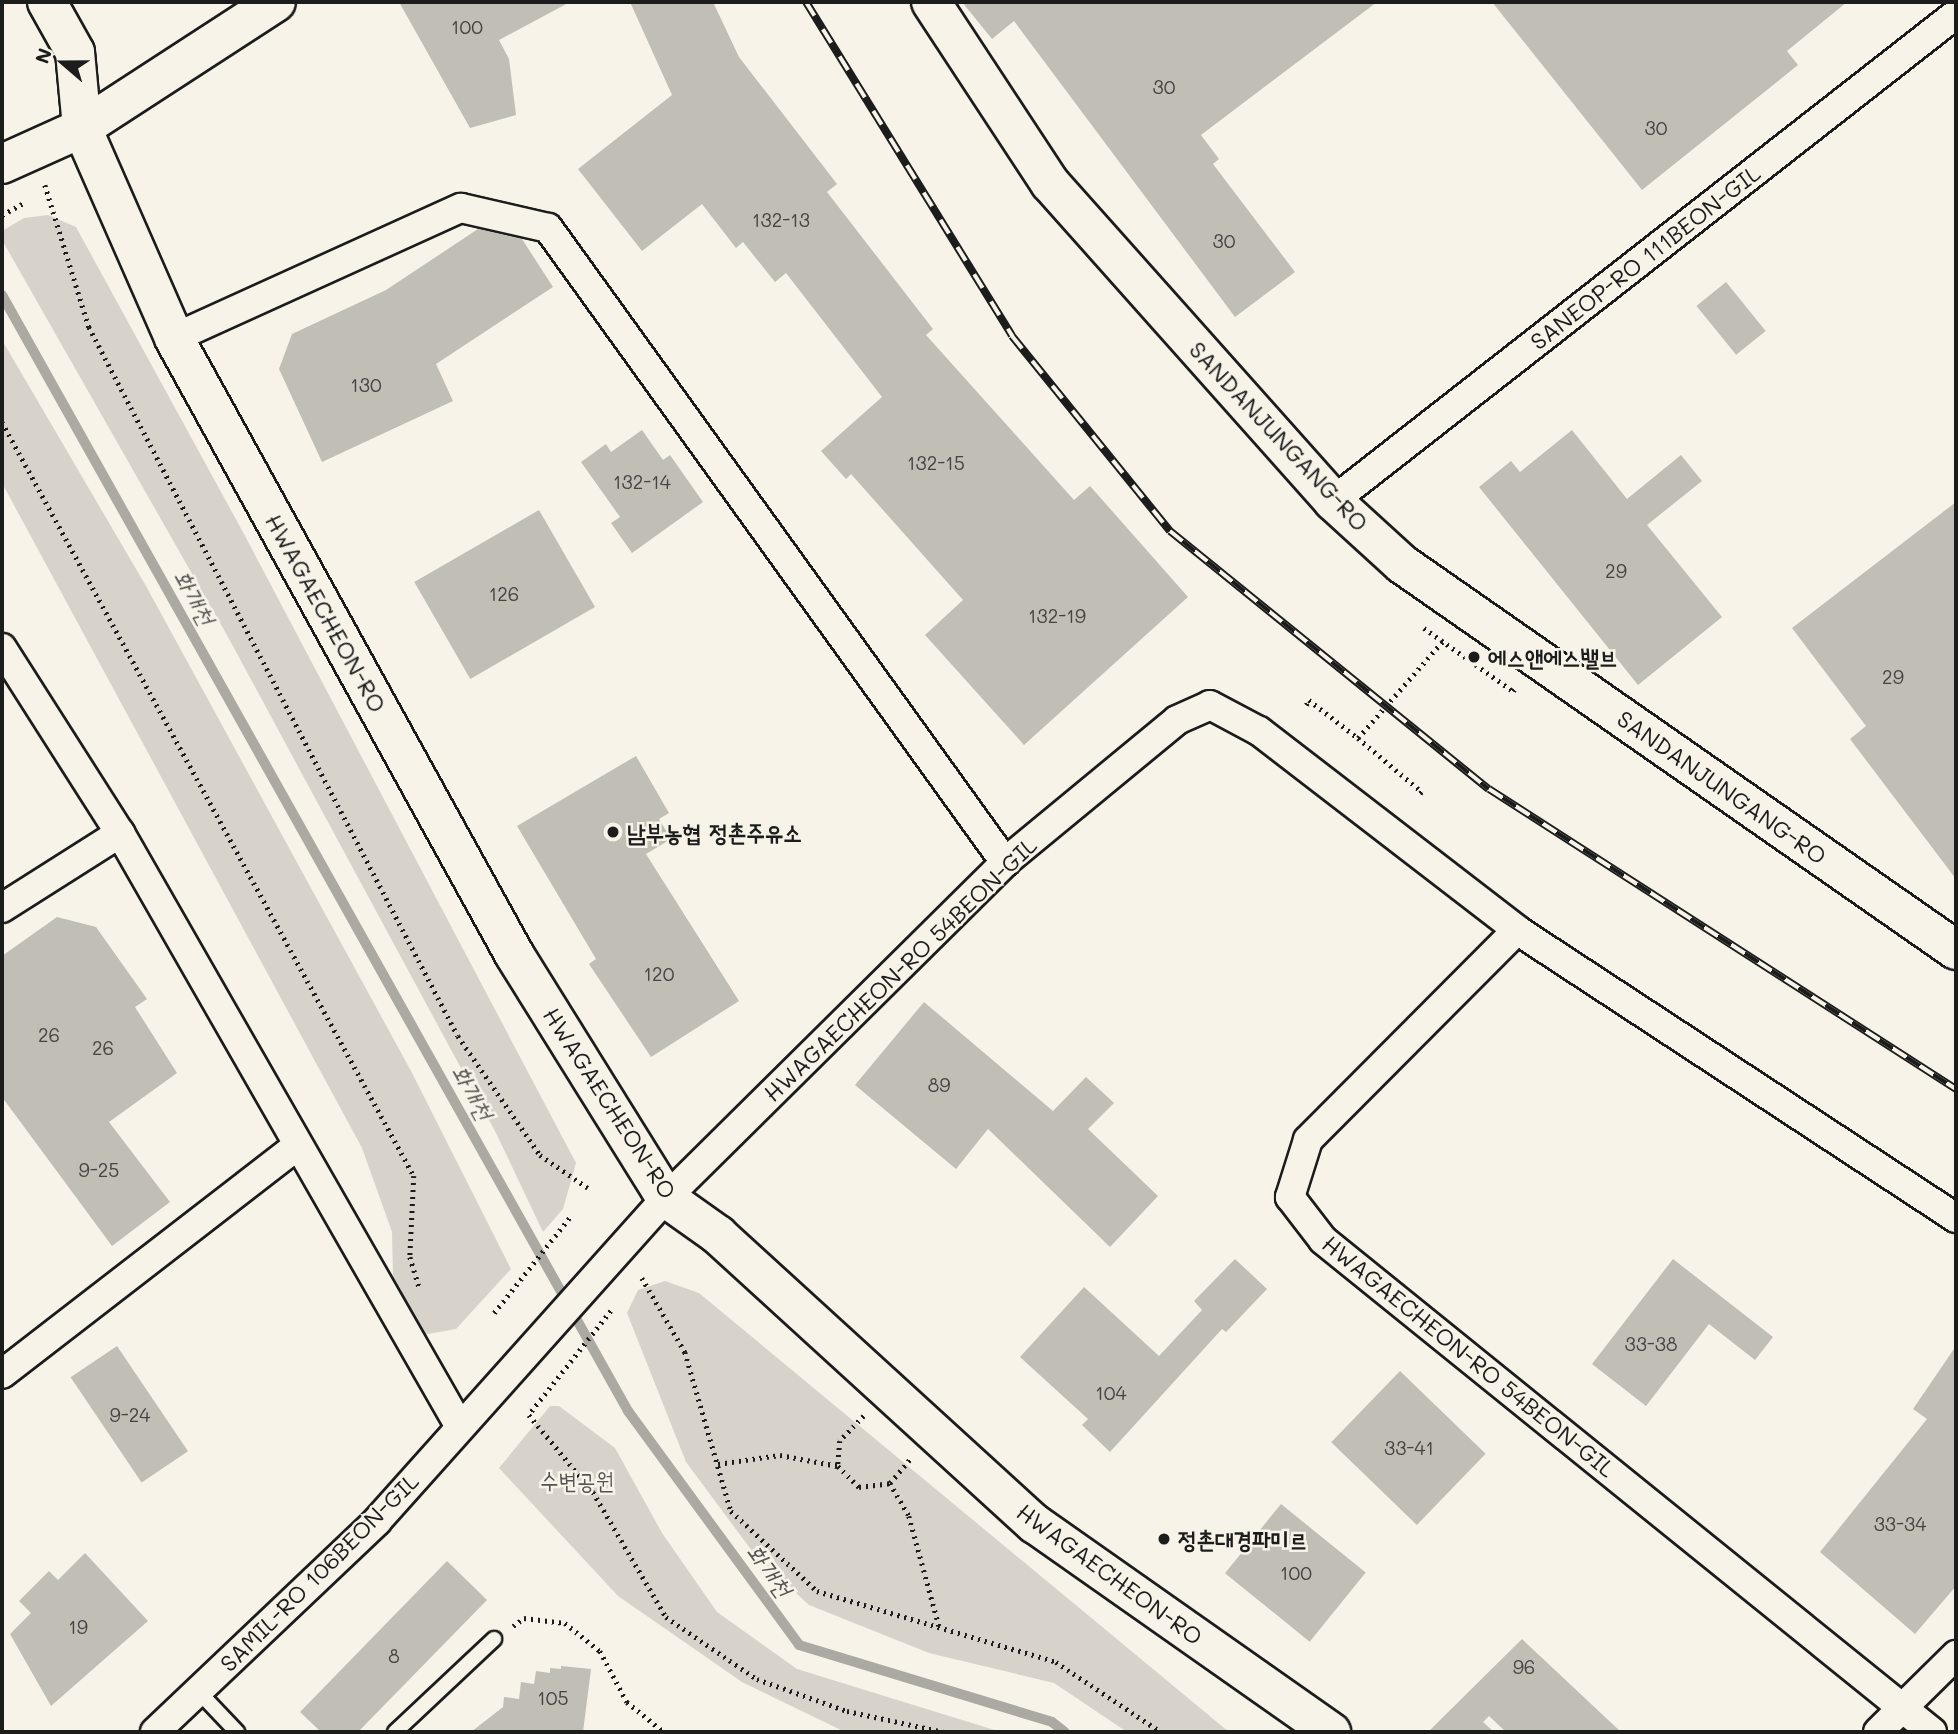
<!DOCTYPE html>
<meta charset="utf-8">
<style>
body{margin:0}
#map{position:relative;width:1958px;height:1734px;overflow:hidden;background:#f7f3e8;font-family:Mali,"Poor Story",sans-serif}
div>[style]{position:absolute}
.green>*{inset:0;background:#d7d3cb}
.stream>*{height:10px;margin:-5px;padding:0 5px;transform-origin:5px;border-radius:5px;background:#aca9a2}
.building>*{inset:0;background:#c0beb5;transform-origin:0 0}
.path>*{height:4.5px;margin-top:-2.25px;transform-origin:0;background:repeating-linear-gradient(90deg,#1c1c1c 0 2px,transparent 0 7px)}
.roads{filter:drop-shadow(2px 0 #1c1c1c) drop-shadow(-2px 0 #1c1c1c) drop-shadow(0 2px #1c1c1c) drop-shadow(0 -2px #1c1c1c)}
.lane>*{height:14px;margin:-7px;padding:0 7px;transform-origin:7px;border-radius:7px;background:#f7f3e8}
.street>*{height:28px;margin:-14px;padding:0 14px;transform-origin:14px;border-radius:14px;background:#f7f3e8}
.secondary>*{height:38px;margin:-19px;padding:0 19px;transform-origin:19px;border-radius:19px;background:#f7f3e8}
.rail>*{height:8px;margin-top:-4px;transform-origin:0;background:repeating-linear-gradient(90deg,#f7f3e8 0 16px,#1c1c1c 0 32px);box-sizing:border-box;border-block:2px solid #1c1c1c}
.path-bridge>*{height:4.5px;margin-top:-2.25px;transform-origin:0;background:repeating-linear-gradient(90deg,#1c1c1c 0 2px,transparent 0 7px)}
.dots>*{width:19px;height:19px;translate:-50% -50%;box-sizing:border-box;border:4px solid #f7f3e8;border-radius:50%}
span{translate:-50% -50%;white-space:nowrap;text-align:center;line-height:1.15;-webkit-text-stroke:5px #f7f3e8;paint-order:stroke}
.number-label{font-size:19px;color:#454442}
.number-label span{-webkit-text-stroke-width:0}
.street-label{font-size:23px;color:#1c1c1c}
.poi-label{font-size:23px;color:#1c1c1c;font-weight:700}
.left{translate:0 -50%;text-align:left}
.park-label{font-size:23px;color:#545351}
.water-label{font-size:24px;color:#565452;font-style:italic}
.frame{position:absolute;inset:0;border:4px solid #1c1c1c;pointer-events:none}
.north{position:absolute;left:28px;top:28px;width:70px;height:70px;-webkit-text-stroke:5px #f7f3e8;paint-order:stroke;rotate:290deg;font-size:19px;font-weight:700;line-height:28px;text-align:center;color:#1c1c1c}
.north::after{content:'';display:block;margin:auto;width:24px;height:32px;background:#1c1c1c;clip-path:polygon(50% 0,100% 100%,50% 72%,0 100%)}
</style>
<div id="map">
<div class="green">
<i style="clip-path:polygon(48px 215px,76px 227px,244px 534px,576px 1163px,563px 1209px,543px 1232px,496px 1133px,228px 637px,2px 240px,2px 231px,24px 218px)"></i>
<i style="clip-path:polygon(2px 340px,146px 586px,411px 1071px,511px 1269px,456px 1329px,422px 1335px,393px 1276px,392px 1232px,362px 1148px,2px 483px)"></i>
<i style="clip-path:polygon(665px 1281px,699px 1293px,1229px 1732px,1127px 1732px,1054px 1683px,929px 1653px,809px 1605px,755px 1555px,686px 1462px,627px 1313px,638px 1290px)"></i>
<i style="clip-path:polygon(550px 1406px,559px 1406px,615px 1448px,662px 1533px,717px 1612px,797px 1669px,1001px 1732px,845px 1732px,742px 1682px,618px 1596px,499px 1468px)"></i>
</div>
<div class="stream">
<i style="left:2px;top:295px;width:1280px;rotate:60.71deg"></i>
<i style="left:628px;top:1411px;width:290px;rotate:53.8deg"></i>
<i style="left:799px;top:1645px;width:264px;rotate:16.9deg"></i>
<i style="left:1052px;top:1722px;width:16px;rotate:38deg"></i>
</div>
<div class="building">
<i style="clip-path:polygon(399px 2px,570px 2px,499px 40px,509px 59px,516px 115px,470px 128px)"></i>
<i style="clip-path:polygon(630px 2px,713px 2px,739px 57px,837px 184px,827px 192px,933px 329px,926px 335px,1074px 500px,1090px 486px,1188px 597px,1024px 745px,925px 635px,963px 600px,851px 474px,846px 479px,821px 451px,882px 397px,786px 273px,775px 282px,743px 242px,736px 248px,702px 204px,642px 251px,578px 169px,672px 95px)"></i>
<i style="clip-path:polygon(962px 2px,1377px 2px,1201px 135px,1219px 159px,1213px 164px,1295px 272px,1235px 317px,1014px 21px,992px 39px)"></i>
<i style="clip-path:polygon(1492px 2px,1847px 2px,1787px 51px,1798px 65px,1642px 190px)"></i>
<i style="clip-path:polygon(478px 229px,522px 239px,553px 287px,436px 364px,453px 401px,322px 462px,279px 369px,292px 334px,386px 290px)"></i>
<i style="left:1726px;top:282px;width:63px;height:38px;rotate:51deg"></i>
<i style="clip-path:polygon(642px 430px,663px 460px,670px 455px,703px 502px,632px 553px,611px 523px,620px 517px,581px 462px,606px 444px,611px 452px)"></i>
<i style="clip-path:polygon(1572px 430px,1627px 499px,1681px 455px,1702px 481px,1647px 525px,1722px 617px,1638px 685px,1479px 487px,1511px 461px,1520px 472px)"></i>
<i style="clip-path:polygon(1956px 502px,1956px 879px,1850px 739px,1866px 726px,1792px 628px)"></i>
<i style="left:539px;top:510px;width:112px;height:144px;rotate:60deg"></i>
<i style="clip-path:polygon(636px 756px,669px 813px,659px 819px,671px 839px,646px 854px,739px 1001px,651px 1057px,589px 964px,596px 959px,517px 826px)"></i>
<i style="clip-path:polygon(57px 917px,96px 927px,147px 999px,135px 1007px,177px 1073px,109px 1122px,170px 1202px,112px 1246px,2px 1097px,2px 956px)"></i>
<i style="clip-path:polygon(924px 1002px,1053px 1111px,1086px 1077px,1114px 1103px,1088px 1129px,1158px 1196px,1110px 1247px,988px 1129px,956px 1169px,855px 1085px)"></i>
<i style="clip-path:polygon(1235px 1259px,1267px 1289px,1226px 1332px,1222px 1329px,1110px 1452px,1082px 1425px,1088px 1419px,1020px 1357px,1084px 1287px,1159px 1356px,1202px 1310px,1194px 1301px)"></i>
<i style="clip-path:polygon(1673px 1259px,1773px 1337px,1755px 1360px,1709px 1324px,1646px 1406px,1592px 1364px)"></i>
<i style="left:117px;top:1346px;width:127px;height:56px;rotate:56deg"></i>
<i style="clip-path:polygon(1956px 1346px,1956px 1586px,1915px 1634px,1820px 1552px,1927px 1419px,1913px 1409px)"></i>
<i style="left:1400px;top:1371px;width:119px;height:99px;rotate:44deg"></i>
<i style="left:1281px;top:1504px;width:109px;height:89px;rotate:39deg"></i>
<i style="clip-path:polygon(85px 1553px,148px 1621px,51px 1706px,10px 1634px,31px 1613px,19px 1601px,49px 1571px,58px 1580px)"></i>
<i style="clip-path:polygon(447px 1561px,487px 1600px,358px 1732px,321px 1732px,300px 1712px)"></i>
<i style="clip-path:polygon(1522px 1639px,1621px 1732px,1506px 1732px,1489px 1716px,1483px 1722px,1494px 1732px,1428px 1732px)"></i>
<i style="clip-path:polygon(561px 1666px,591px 1669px,583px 1732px,471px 1732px,503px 1707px,504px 1697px,519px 1699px,521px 1682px,534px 1684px,536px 1671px,550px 1673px,550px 1668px,561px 1669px)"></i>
</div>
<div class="path">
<i style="left:45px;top:185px;width:149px;rotate:72.8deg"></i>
<i style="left:89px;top:327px;width:799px;rotate:62.51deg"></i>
<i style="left:458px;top:1036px;width:145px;rotate:55.4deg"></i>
<i style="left:540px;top:1155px;width:58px;rotate:34.5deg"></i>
<i style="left:2px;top:215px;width:26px;rotate:-29deg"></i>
<i style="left:2px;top:422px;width:859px;rotate:61.35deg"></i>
<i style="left:414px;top:1176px;width:81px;rotate:92.8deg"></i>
<i style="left:410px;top:1257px;width:31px;rotate:73deg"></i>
<i style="left:1424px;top:628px;width:109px;rotate:35.3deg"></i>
<i style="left:1513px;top:691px;width:5px;rotate:-53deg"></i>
<i style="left:1306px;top:705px;width:6px;rotate:-59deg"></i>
<i style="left:1309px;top:700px;width:62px;rotate:37.8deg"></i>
<i style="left:1358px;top:738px;width:84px;rotate:40.2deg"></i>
<i style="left:1422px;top:792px;width:7px;rotate:135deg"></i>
<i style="left:642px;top:1278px;width:86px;rotate:59.8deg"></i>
<i style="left:685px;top:1352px;width:166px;rotate:73.9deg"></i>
<i style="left:731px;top:1511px;width:117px;rotate:42.9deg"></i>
<i style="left:817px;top:1591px;width:249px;rotate:16.5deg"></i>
<i style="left:1056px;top:1662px;width:126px;rotate:33.7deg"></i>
<i style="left:611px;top:1311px;width:132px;rotate:128.3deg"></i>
<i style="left:529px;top:1415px;width:100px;rotate:50.3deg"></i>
<i style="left:593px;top:1492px;width:145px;rotate:59.7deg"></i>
<i style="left:666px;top:1617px;width:110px;rotate:34.3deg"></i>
<i style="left:757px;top:1679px;width:96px;rotate:19.6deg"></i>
<i style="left:847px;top:1711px;width:99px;rotate:12.2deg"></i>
<i style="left:494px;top:1313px;width:122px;rotate:-51.6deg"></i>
<i style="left:864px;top:1416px;width:35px;rotate:134deg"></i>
<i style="left:840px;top:1441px;width:25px;rotate:95deg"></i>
<i style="left:838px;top:1466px;width:30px;rotate:45deg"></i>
<i style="left:859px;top:1487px;width:31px;rotate:-7deg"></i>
<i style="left:890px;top:1483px;width:31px;rotate:-50deg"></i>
<i style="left:718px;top:1464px;width:63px;rotate:-8.3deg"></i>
<i style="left:780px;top:1455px;width:59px;rotate:10.7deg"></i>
<i style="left:890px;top:1483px;width:38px;rotate:60deg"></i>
<i style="left:909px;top:1516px;width:114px;rotate:74.7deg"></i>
<i style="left:513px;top:1626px;width:14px;rotate:-36deg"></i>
<i style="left:524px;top:1618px;width:41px;rotate:7deg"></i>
<i style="left:565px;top:1623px;width:45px;rotate:38.7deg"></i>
<i style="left:600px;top:1651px;width:58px;rotate:62.1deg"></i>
<i style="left:627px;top:1702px;width:48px;rotate:39deg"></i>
</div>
<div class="roads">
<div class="lane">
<i style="left:198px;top:1691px;width:57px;rotate:46.4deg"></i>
<i style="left:395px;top:1732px;width:136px;rotate:-43.2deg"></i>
</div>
<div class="street">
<i style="left:174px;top:338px;width:315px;rotate:-24.4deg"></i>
<i style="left:461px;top:208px;width:89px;rotate:12.9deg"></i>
<i style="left:548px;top:228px;width:782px;rotate:54.22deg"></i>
<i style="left:1333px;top:501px;width:791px;rotate:-38.01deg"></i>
<i style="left:2px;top:648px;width:219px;rotate:57.5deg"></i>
<i style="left:120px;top:833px;width:684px;rotate:60.21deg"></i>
<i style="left:2px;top:908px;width:140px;rotate:-32.4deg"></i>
<i style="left:1517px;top:930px;width:296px;rotate:134.9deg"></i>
<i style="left:1308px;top:1140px;width:60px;rotate:107.5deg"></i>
<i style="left:1290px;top:1197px;width:54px;rotate:52.5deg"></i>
<i style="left:1323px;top:1240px;width:783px;rotate:38.93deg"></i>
<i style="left:2px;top:1374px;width:374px;rotate:-37.7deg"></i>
<i style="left:155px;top:1732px;width:306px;rotate:-43.5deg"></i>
<i style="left:377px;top:1521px;width:433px;rotate:-48.2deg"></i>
<i style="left:666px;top:1198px;width:477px;rotate:-44.7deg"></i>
<i style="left:1005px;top:862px;width:223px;rotate:-39.5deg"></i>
<i style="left:1177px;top:720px;width:36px;rotate:-24deg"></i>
<i style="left:1210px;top:705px;width:55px;rotate:28deg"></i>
<i style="left:1259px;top:731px;width:326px;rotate:37.6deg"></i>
<i style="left:1517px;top:930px;width:525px;rotate:33.27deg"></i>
<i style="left:1878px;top:1732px;width:110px;rotate:-44.6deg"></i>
</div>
<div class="secondary">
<i style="left:47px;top:2px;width:57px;rotate:60.8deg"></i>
<i style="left:75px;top:52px;width:76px;rotate:84.7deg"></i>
<i style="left:82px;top:128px;width:229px;rotate:66.3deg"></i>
<i style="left:174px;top:338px;width:704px;rotate:61.1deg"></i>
<i style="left:514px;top:954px;width:287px;rotate:58.1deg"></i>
<i style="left:666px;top:1198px;width:64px;rotate:35.4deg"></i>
<i style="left:718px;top:1235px;width:429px;rotate:42.4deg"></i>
<i style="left:1035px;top:1524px;width:362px;rotate:35.1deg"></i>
<i style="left:931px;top:2px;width:217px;rotate:56.7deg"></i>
<i style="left:1050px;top:183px;width:426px;rotate:48.3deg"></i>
<i style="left:1333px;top:501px;width:93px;rotate:42.4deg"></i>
<i style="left:1402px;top:564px;width:675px;rotate:34.87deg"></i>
<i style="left:2px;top:164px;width:88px;rotate:-24.2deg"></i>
<i style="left:82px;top:128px;width:231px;rotate:-33deg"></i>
</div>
</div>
<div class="rail">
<i style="left:806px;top:2px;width:392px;rotate:58.3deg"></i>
<i style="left:1012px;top:336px;width:251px;rotate:51deg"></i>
<i style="left:1170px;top:531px;width:410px;rotate:39deg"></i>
<i style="left:1489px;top:789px;width:555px;rotate:32.72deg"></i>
</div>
<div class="path-bridge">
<i style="left:1358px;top:738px;width:128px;rotate:-48.8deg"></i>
</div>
<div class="dots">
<i style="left:1474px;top:657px;background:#1c1c1c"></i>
<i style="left:613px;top:832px;background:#1c1c1c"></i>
<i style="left:1164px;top:1539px;background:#1c1c1c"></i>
</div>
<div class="number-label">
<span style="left:467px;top:27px">100</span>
<span style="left:1164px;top:87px">30</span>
<span style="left:1656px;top:128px">30</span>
<span style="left:781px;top:220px">132-13</span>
<span style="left:1224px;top:241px">30</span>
<span style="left:366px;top:385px">130</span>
<span style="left:936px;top:463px">132-15</span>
<span style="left:642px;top:482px">132-14</span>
<span style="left:1616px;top:571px">29</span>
<span style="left:504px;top:594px">126</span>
<span style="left:1057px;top:616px">132-19</span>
<span style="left:1893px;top:677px">29</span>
<span style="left:659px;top:974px">120</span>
<span style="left:49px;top:1035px">26</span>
<span style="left:103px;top:1048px">26</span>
<span style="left:939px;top:1085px">89</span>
<span style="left:99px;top:1170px">9-25</span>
<span style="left:1651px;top:1344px">33-38</span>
<span style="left:1111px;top:1393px">104</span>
<span style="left:130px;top:1415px">9-24</span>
<span style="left:1409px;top:1448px">33-41</span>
<span style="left:1900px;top:1524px">33-34</span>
<span style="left:1296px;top:1573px">100</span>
<span style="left:78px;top:1627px">19</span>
<span style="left:394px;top:1656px">8</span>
<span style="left:1524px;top:1667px">96</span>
<span style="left:553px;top:1698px">105</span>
</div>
<div class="street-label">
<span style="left:1645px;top:257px;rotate:-38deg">SANEOP-RO 111BEON-GIL</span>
<span style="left:1279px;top:436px;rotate:47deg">SANDANJUNGANG-RO</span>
<span style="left:326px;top:613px;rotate:61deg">HWAGAECHEON-RO</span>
<span style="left:1722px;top:787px;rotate:35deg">SANDANJUNGANG-RO</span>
<span style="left:900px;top:969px;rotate:-44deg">HWAGAECHEON-RO 54BEON-GIL</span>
<span style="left:610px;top:1103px;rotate:57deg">HWAGAECHEON-RO</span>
<span style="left:1469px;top:1356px;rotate:39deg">HWAGAECHEON-RO 54BEON-GIL</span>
<span style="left:319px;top:1572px;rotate:-45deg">SAMIL-RO 106BEON-GIL</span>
<span style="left:1110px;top:1574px;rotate:36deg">HWAGAECHEON-RO</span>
</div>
<div class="poi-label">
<span class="left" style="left:1488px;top:657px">에스앤에스밸브</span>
<span class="left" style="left:627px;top:832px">남부농협 정촌주유소</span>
<span class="left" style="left:1178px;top:1539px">정촌대경파미르</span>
</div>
<div class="park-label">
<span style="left:577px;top:1480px">수변공원</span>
</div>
<div class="water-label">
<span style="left:195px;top:597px;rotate:61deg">화개천</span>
<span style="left:473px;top:1092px;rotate:61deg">화개천</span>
<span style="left:770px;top:1570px;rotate:54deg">화개천</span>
</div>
<div class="frame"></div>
<div class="north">N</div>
</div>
